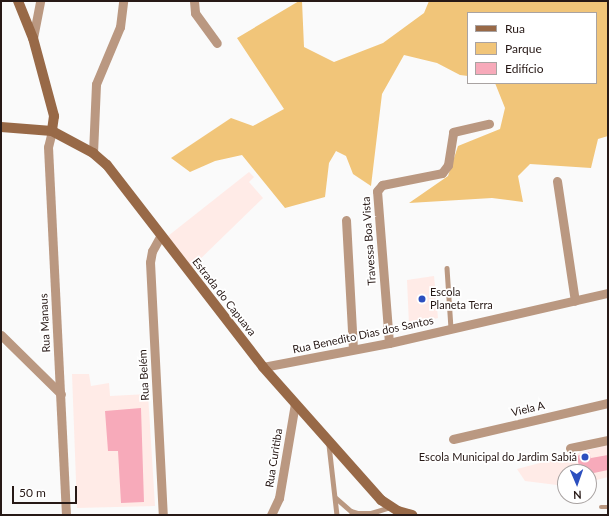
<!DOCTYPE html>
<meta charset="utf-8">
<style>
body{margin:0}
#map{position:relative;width:609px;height:516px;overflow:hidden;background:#fafafa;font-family:Lato,sans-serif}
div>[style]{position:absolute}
.built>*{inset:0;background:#ffebe7}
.green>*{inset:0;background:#f1c579}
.building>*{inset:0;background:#f7aaba}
.lane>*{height:4.5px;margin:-2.25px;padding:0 2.25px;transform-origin:2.25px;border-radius:2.25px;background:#ba9881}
.street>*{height:9px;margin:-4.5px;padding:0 4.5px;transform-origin:4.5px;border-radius:4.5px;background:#ba9881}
.secondary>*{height:10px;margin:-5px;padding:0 5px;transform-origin:5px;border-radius:5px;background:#986947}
.dots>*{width:11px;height:11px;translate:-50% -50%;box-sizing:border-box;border:2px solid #fff;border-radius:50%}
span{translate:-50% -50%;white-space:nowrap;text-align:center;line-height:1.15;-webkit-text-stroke:3.5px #fff;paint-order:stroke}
.street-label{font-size:11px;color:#271916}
.poi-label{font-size:11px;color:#271916}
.left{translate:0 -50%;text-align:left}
.right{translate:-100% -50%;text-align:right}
.frame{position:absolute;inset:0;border:2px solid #271916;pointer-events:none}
.legend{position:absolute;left:467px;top:12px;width:130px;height:72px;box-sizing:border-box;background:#fff;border:1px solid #a9a3a2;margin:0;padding:5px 7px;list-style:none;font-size:12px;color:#271916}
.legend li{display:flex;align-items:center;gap:8px;height:20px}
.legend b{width:20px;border:1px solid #a9a3a2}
.north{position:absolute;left:557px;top:464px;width:40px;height:40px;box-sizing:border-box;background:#fff;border:1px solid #a9a3a2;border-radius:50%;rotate:178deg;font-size:11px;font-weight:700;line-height:16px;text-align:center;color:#271916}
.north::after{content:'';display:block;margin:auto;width:14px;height:18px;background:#2c4fbf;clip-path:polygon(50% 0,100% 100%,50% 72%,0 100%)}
.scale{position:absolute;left:12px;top:486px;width:65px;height:18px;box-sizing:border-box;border:2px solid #271916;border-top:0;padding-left:5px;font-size:12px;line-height:14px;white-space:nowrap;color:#271916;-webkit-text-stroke:3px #fff;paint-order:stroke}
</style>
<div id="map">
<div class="built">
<i style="clip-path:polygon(249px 172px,254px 177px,249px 182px,263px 198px,192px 267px,168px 236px)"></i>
<i style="clip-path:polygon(434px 276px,438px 318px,409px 325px,407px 280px)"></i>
<i style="clip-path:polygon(72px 374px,89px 374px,91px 386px,109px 383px,110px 396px,148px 394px,155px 506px,77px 508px)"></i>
<i style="clip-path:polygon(608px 445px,608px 477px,589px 482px,589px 472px,565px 472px,565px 486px,525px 481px,517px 469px)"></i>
</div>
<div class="green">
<i style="clip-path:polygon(299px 1px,302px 1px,304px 47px,334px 62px,383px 43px,424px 13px,429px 1px,608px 1px,608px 136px,598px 139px,591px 168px,530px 164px,518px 176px,523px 202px,492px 198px,409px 203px,448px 176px,458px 146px,500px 129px,505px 108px,495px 83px,596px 83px,596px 13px,468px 13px,468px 76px,460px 75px,437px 63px,404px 55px,382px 94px,371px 186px,353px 174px,346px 156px,336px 151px,329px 163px,325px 197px,285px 208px,242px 155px,215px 161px,190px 172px,171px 158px,231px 118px,253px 126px,284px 109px,237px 38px)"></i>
</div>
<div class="building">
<i style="clip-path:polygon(141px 408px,144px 502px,121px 503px,118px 451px,108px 451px,105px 411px)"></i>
<i style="clip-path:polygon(589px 452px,591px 458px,608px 455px,608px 470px,589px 474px,580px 472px,577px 456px)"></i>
</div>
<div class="lane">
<i style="left:447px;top:268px;width:61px;rotate:86.2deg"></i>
<i style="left:329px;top:445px;width:70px;rotate:83.5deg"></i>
<i style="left:336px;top:498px;width:20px;rotate:41deg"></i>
<i style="left:351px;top:511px;width:7px;rotate:16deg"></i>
<i style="left:358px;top:513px;width:13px"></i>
<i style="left:371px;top:513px;width:21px;rotate:-17deg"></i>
<i style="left:601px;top:507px;width:7px"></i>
</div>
<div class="street">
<i style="left:194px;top:1px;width:12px;rotate:85deg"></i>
<i style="left:195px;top:13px;width:37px;rotate:54deg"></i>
<i style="left:33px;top:38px;width:38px;rotate:-79deg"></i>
<i style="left:52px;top:131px;width:16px;rotate:104deg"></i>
<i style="left:48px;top:147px;width:368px;rotate:87.2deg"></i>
<i style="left:93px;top:153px;width:69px;rotate:-87.5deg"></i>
<i style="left:96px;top:84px;width:62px;rotate:-67.2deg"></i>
<i style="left:120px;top:27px;width:26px;rotate:-83deg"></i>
<i style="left:557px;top:181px;width:121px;rotate:81.5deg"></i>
<i style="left:346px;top:220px;width:129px;rotate:86.9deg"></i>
<i style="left:161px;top:235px;width:18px;rotate:119deg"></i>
<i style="left:152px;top:251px;width:11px;rotate:100deg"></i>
<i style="left:150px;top:262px;width:253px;rotate:87.1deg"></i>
<i style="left:1px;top:335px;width:84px;rotate:44.5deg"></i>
<i style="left:389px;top:343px;width:152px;rotate:-94.5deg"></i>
<i style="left:377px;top:191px;width:8px;rotate:-50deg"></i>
<i style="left:382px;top:185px;width:61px;rotate:-11.3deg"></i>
<i style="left:442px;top:173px;width:10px;rotate:-53deg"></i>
<i style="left:448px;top:165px;width:33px;rotate:-81deg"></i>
<i style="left:453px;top:132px;width:37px;rotate:-13deg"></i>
<i style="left:263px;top:367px;width:128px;rotate:-10.8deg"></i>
<i style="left:389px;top:343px;width:225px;rotate:-12.9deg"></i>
<i style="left:453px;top:439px;width:159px;rotate:-13.1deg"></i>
<i style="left:570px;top:448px;width:39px;rotate:-12deg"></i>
<i style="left:271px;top:515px;width:19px;rotate:-65deg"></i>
<i style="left:279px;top:498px;width:96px;rotate:-80.4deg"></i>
</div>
<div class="secondary">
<i style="left:18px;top:1px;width:40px;rotate:68deg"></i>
<i style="left:33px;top:38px;width:81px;rotate:74.9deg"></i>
<i style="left:54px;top:116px;width:15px;rotate:98deg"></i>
<i style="left:1px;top:127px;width:51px;rotate:4.5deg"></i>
<i style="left:52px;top:131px;width:47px;rotate:28.2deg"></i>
<i style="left:93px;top:153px;width:18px;rotate:41deg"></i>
<i style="left:107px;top:165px;width:255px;rotate:52.3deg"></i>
<i style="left:263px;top:367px;width:178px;rotate:48.4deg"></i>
<i style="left:381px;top:500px;width:20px;rotate:33deg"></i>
<i style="left:398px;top:511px;width:15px;rotate:16deg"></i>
</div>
<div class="dots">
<i style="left:422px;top:299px;background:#2c4fbf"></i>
<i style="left:585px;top:457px;background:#2c4fbf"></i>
</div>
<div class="street-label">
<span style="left:369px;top:241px;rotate:-94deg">Travessa Boa Vista</span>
<span style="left:224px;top:297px;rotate:52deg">Estrada do Capuava</span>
<span style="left:45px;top:323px;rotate:-93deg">Rua Manaus</span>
<span style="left:363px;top:335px;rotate:-12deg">Rua Benedito Dias dos Santos</span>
<span style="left:144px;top:375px;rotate:-93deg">Rua Belém</span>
<span style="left:528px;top:409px;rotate:-13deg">Viela A</span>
<span style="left:274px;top:458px;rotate:-81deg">Rua Curitiba</span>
</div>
<div class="poi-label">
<span class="left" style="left:430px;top:299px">Escola<br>Planeta Terra</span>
<span class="right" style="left:577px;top:457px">Escola Municipal do Jardim Sabiá</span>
</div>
<div class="frame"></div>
<ul class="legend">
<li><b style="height:5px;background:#986947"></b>Rua</li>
<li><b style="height:11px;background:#f1c579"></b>Parque</li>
<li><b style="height:11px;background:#f7aaba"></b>Edifício</li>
</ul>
<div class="north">N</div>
<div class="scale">50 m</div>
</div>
